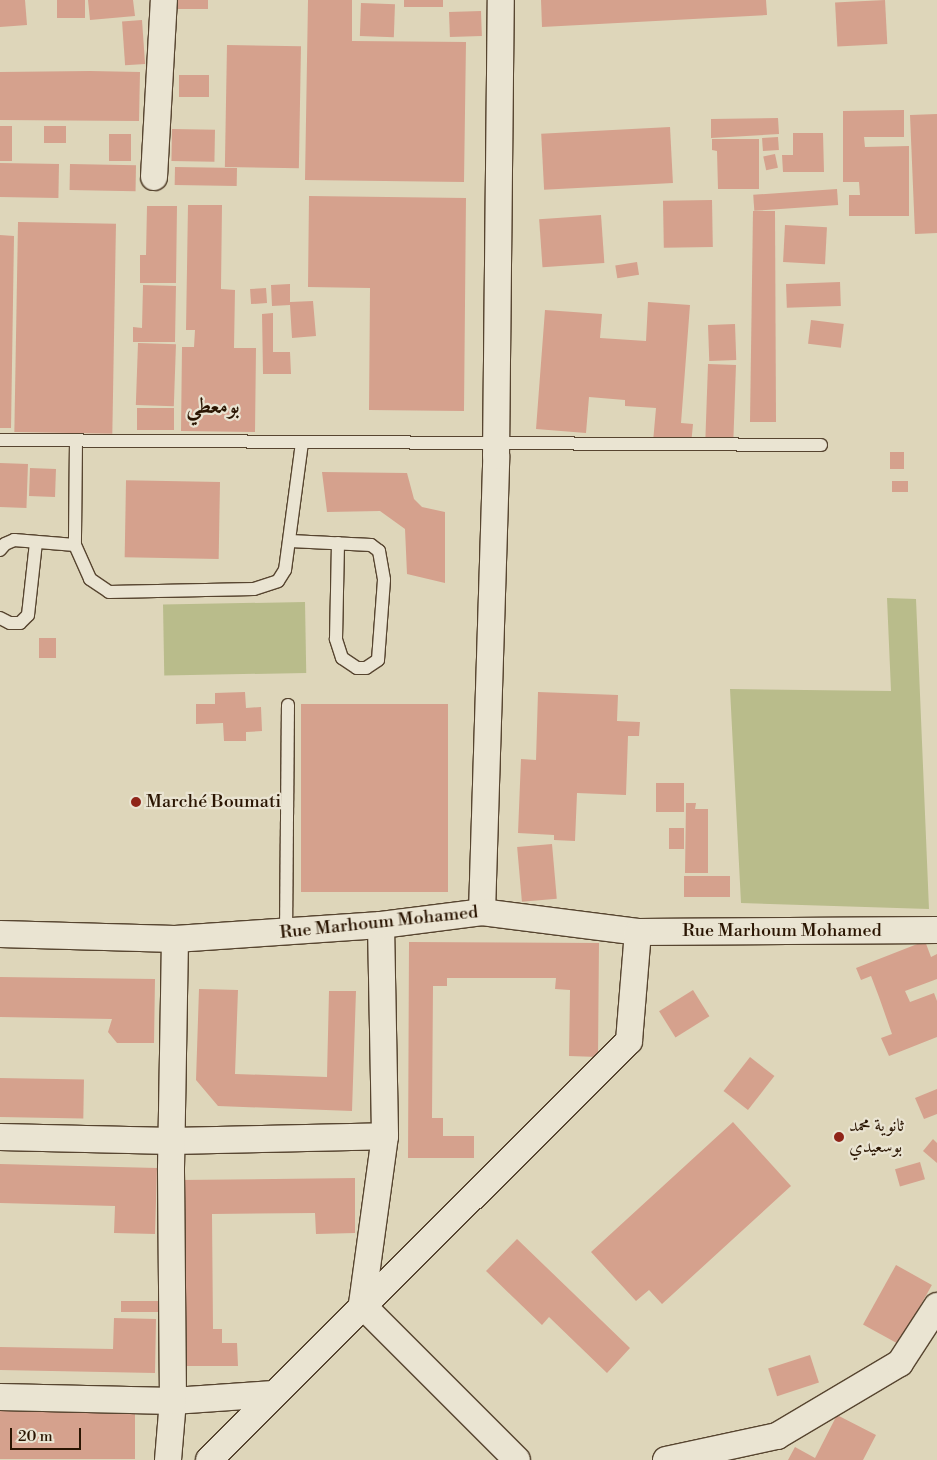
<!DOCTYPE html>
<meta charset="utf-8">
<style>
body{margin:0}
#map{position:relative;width:937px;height:1460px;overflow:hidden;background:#ded6ba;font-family:"Libre Bodoni",Amiri,serif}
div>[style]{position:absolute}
.green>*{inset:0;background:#b9bc8b;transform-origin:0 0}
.building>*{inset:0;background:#d5a18d;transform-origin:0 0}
.roads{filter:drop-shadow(1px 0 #574530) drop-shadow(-1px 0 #574530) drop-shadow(0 1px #574530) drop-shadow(0 -1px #574530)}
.service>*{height:12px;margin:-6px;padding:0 6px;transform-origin:6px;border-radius:6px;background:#eae4d2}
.minor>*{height:26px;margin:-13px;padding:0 13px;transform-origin:13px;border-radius:13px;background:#eae4d2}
.dots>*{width:14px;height:14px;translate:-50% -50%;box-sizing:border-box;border:2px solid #eae4d2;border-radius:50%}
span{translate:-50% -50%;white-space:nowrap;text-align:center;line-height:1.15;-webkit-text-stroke:4.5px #eae4d2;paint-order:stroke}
.poi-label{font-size:18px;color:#2a1502}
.left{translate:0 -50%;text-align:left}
.street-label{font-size:18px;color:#2a1502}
.district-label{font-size:22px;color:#2a1502;font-weight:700}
.scale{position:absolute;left:10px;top:1428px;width:71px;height:22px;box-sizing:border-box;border:2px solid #2a1502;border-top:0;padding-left:6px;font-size:15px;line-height:18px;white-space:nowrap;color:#2a1502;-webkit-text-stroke:4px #eae4d2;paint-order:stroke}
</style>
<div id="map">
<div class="green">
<i style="clip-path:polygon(887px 598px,916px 599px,929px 909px,741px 903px,730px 689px,891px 691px)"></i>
<i style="left:305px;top:602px;width:71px;height:142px;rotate:89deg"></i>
</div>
<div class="building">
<i style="clip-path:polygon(0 0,25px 0,27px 25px,0 27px)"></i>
<i style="left:57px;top:0;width:28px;height:18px"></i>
<i style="clip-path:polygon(88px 0,133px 0,135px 16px,90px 20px)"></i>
<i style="left:171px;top:0;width:37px;height:9px"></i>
<i style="clip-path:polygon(308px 0,352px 0,352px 41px,466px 42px,464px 182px,305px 180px)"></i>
<i style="left:404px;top:0;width:39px;height:7px"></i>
<i style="clip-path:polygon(541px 0,766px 0,767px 15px,542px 27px)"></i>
<i style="left:885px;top:0;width:44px;height:50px;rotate:87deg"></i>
<i style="left:361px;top:3px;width:34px;height:33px;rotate:2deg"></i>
<i style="left:481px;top:11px;width:25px;height:32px;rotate:88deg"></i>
<i style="left:142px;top:20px;width:44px;height:20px;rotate:86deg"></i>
<i style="left:227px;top:45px;width:74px;height:122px;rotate:1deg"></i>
<i style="clip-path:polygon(90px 71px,140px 72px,139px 121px,0 120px,0 72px)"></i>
<i style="left:179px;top:75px;width:30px;height:22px"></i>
<i style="clip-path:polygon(904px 110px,904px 137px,864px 137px,865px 147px,909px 146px,909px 216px,849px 216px,849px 195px,860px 195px,859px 182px,843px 182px,843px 111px)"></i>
<i style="clip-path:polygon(937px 114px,937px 233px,915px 234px,910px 115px)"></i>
<i style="clip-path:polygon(778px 118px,779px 134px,711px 138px,711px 119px)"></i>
<i style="left:0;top:126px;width:12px;height:35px"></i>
<i style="left:44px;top:126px;width:22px;height:17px"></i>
<i style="left:670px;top:127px;width:56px;height:129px;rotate:87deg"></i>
<i style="left:172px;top:129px;width:43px;height:32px;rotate:1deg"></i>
<i style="clip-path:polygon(793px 133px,823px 133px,824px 172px,783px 172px,782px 155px,793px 155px)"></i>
<i style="left:109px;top:134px;width:22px;height:27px"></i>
<i style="left:778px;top:137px;width:13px;height:16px;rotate:86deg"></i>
<i style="clip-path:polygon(712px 139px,759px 139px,759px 189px,718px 189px,717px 151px,712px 150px)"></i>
<i style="left:775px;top:154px;width:14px;height:12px;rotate:78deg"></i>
<i style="left:0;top:163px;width:59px;height:34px;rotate:1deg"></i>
<i style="left:70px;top:164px;width:66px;height:26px;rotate:1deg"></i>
<i style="left:175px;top:167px;width:62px;height:18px;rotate:1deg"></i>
<i style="left:837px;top:189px;width:16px;height:84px;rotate:86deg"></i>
<i style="clip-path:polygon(309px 196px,466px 198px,464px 411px,369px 410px,370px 288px,308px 287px)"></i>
<i style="left:712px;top:200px;width:47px;height:49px;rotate:89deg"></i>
<i style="clip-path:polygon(188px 205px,222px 205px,221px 289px,235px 290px,234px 348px,256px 348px,255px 432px,181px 431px,182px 347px,194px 347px,195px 330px,186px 330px)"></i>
<i style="clip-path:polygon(147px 206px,177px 206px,176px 283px,140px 283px,140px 255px,146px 255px)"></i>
<i style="clip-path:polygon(753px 211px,775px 211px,776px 422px,750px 422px)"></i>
<i style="left:601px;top:215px;width:48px;height:62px;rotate:86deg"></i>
<i style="left:18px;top:222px;width:98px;height:210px;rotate:1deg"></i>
<i style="left:785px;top:225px;width:42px;height:37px;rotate:3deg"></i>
<i style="clip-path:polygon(0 235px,14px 236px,11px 428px,0 428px)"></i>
<i style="left:637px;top:262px;width:13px;height:22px;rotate:81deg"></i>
<i style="left:840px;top:282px;width:24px;height:54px;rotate:88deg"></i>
<i style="clip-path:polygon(290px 284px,290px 302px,313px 301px,316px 336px,292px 338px,290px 305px,272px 306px,271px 285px)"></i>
<i style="clip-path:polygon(143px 285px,176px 286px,175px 342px,133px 342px,133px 327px,142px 328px)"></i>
<i style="left:266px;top:288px;width:15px;height:16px;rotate:86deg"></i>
<i style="clip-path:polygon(648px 302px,690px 305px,681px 423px,693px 424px,691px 445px,653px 442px,656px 408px,625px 406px,625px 400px,589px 397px,586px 433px,536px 429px,545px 310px,602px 314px,600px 338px,646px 341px)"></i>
<i style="clip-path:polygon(273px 313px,273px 352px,290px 352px,291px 374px,263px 374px,262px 314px)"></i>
<i style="left:811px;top:320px;width:33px;height:24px;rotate:7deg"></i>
<i style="left:735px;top:324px;width:36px;height:27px;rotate:88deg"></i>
<i style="left:138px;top:343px;width:38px;height:62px;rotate:2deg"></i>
<i style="left:708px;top:364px;width:28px;height:74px;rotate:2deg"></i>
<i style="left:137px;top:408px;width:37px;height:22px"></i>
<i style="left:890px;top:452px;width:14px;height:17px"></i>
<i style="left:0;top:463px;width:28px;height:44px;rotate:2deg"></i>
<i style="left:30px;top:468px;width:26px;height:28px;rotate:2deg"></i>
<i style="clip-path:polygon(322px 472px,407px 473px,414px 499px,422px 507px,445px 512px,445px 583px,407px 574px,405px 529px,380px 511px,327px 512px)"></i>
<i style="left:892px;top:481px;width:16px;height:11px"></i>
<i style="left:220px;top:482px;width:77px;height:94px;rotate:91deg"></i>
<i style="left:39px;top:638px;width:17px;height:20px"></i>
<i style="clip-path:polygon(245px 692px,246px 708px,261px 707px,262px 731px,246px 732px,246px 741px,224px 741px,223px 723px,196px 724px,196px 704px,215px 704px,215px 693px)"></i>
<i style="clip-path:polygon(538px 692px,618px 695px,617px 721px,640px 722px,639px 736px,628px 736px,626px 795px,577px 793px,575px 841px,554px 840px,554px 835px,518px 833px,521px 759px,536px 760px)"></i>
<i style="left:301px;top:704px;width:147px;height:188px"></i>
<i style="left:656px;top:783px;width:28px;height:29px"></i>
<i style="clip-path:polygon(686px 803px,696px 803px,695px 809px,708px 809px,708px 873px,685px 873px)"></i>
<i style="left:684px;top:828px;width:21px;height:15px;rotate:90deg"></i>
<i style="left:552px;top:844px;width:55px;height:35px;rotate:85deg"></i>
<i style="left:730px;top:876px;width:21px;height:46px;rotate:90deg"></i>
<i style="clip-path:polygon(925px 941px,931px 957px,937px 954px,937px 979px,905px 991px,910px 1002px,934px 993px,937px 1001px,937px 1037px,889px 1056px,881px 1038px,892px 1034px,879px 997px,871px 976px,861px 980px,856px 968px)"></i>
<i style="clip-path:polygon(409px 942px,599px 943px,598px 1057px,569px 1056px,570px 990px,555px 989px,556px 978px,447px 978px,447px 986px,433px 986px,432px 1118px,443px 1118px,443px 1136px,474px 1136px,474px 1158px,408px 1158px)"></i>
<i style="clip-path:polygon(0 977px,155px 979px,154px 1043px,117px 1043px,108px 1032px,112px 1019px,0 1017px)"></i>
<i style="clip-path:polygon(199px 989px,238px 990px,235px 1074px,327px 1077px,329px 991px,356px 991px,352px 1111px,218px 1106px,196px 1080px)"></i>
<i style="left:693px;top:990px;width:31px;height:40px;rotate:58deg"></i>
<i style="left:750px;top:1057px;width:31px;height:43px;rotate:38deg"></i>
<i style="left:0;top:1078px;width:84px;height:39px;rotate:1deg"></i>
<i style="clip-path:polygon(937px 1089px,937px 1114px,924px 1119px,915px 1098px)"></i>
<i style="clip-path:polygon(733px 1122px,791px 1186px,662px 1304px,649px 1290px,636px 1301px,591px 1252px)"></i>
<i style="clip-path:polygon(933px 1139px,937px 1143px,937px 1163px,923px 1151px)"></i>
<i style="left:920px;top:1162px;width:18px;height:26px;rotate:74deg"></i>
<i style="clip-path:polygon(0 1164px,157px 1168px,155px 1234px,114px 1233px,115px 1206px,0 1203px)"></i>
<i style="clip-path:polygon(355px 1178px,355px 1233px,316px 1234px,315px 1213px,212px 1214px,213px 1329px,222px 1329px,222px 1343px,237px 1343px,238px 1366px,182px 1366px,180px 1180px)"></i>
<i style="clip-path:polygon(517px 1239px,630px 1348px,607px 1373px,549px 1317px,542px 1325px,486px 1271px)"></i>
<i style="left:896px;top:1265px;width:41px;height:68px;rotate:29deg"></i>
<i style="left:161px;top:1301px;width:11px;height:40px;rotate:90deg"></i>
<i style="clip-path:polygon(114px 1318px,156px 1319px,155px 1373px,0 1370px,0 1347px,113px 1349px)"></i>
<i style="left:810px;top:1355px;width:29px;height:44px;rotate:72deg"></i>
<i style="left:0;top:1407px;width:135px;height:52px"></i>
<i style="clip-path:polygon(837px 1415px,876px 1435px,863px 1460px,788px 1460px,795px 1447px,815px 1458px)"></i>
</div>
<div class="roads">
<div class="service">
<i style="left:0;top:440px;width:821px;rotate:0.35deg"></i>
<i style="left:76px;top:441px;width:104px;rotate:90.6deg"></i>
<i style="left:75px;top:545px;width:37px;rotate:66deg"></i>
<i style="left:90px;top:579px;width:23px;rotate:34deg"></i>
<i style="left:109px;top:592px;width:145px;rotate:-1.2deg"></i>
<i style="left:254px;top:589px;width:25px;rotate:-18deg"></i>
<i style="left:278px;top:581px;width:13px;rotate:-58deg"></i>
<i style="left:285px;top:570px;width:129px;rotate:-82.4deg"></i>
<i style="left:290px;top:541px;width:81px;rotate:2.8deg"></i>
<i style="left:371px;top:545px;width:10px;rotate:37deg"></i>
<i style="left:379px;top:551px;width:29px;rotate:80deg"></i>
<i style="left:384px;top:580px;width:80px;rotate:94.3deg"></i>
<i style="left:378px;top:660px;width:14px;rotate:146deg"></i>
<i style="left:366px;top:668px;width:9px;rotate:180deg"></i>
<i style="left:357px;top:668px;width:18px;rotate:-146deg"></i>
<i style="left:342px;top:658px;width:20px;rotate:-108deg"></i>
<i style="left:336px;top:639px;width:96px;rotate:-88.8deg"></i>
<i style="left:0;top:550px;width:8px;rotate:-50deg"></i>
<i style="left:5px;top:544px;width:10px;rotate:-24deg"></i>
<i style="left:14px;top:540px;width:61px;rotate:4.7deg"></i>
<i style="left:0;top:618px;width:11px;rotate:27deg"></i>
<i style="left:10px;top:623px;width:10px"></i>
<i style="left:20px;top:623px;width:11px;rotate:-45deg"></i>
<i style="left:28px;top:615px;width:73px;rotate:-83.7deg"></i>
<i style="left:286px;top:933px;width:228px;rotate:-89.5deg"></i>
</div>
<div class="minor">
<i style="left:154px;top:177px;width:177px;rotate:-86.8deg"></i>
<i style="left:482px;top:912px;width:456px;rotate:-88.2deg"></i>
<i style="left:496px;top:456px;width:456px;rotate:-89.4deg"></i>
<i style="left:381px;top:925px;width:211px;rotate:88.9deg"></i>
<i style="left:385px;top:1136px;width:171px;rotate:97.8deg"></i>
<i style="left:362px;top:1305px;width:219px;rotate:45deg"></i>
<i style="left:0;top:934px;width:175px;rotate:1.6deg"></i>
<i style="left:175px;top:939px;width:206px;rotate:-3.9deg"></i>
<i style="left:381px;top:925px;width:102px;rotate:-7.3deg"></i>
<i style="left:482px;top:912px;width:157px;rotate:7.3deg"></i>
<i style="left:638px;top:932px;width:299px;rotate:-0.4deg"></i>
<i style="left:0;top:1137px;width:172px;rotate:1.3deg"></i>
<i style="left:172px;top:1141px;width:213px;rotate:-1.3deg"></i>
<i style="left:0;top:1397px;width:173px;rotate:1.3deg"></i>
<i style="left:173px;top:1401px;width:101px;rotate:-4deg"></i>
<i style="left:168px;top:1460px;width:59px;rotate:-85.2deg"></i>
<i style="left:173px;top:1401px;width:233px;rotate:-90.5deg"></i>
<i style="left:171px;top:1168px;width:229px;rotate:-89deg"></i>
<i style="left:209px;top:1460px;width:593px;rotate:-44.93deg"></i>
<i style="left:629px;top:1041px;width:109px;rotate:-85.3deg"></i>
<i style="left:666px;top:1460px;width:114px;rotate:-12.2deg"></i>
<i style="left:777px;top:1436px;width:143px;rotate:-30.7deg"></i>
<i style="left:900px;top:1363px;width:68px;rotate:-57deg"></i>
</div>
</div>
<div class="dots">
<i style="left:136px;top:802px;background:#8f2418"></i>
<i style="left:839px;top:1137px;background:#8f2418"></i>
</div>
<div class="poi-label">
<span class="left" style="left:146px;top:802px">Marché Boumati</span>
<span class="left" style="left:849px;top:1137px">ثانوية محمد<br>بوسعيدي</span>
</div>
<div class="street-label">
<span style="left:379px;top:923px;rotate:-6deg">Rue Marhoum Mohamed</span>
<span style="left:782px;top:931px">Rue Marhoum Mohamed</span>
</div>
<div class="district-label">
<span style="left:213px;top:407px">بومعطي</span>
</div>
<div class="scale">20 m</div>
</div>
